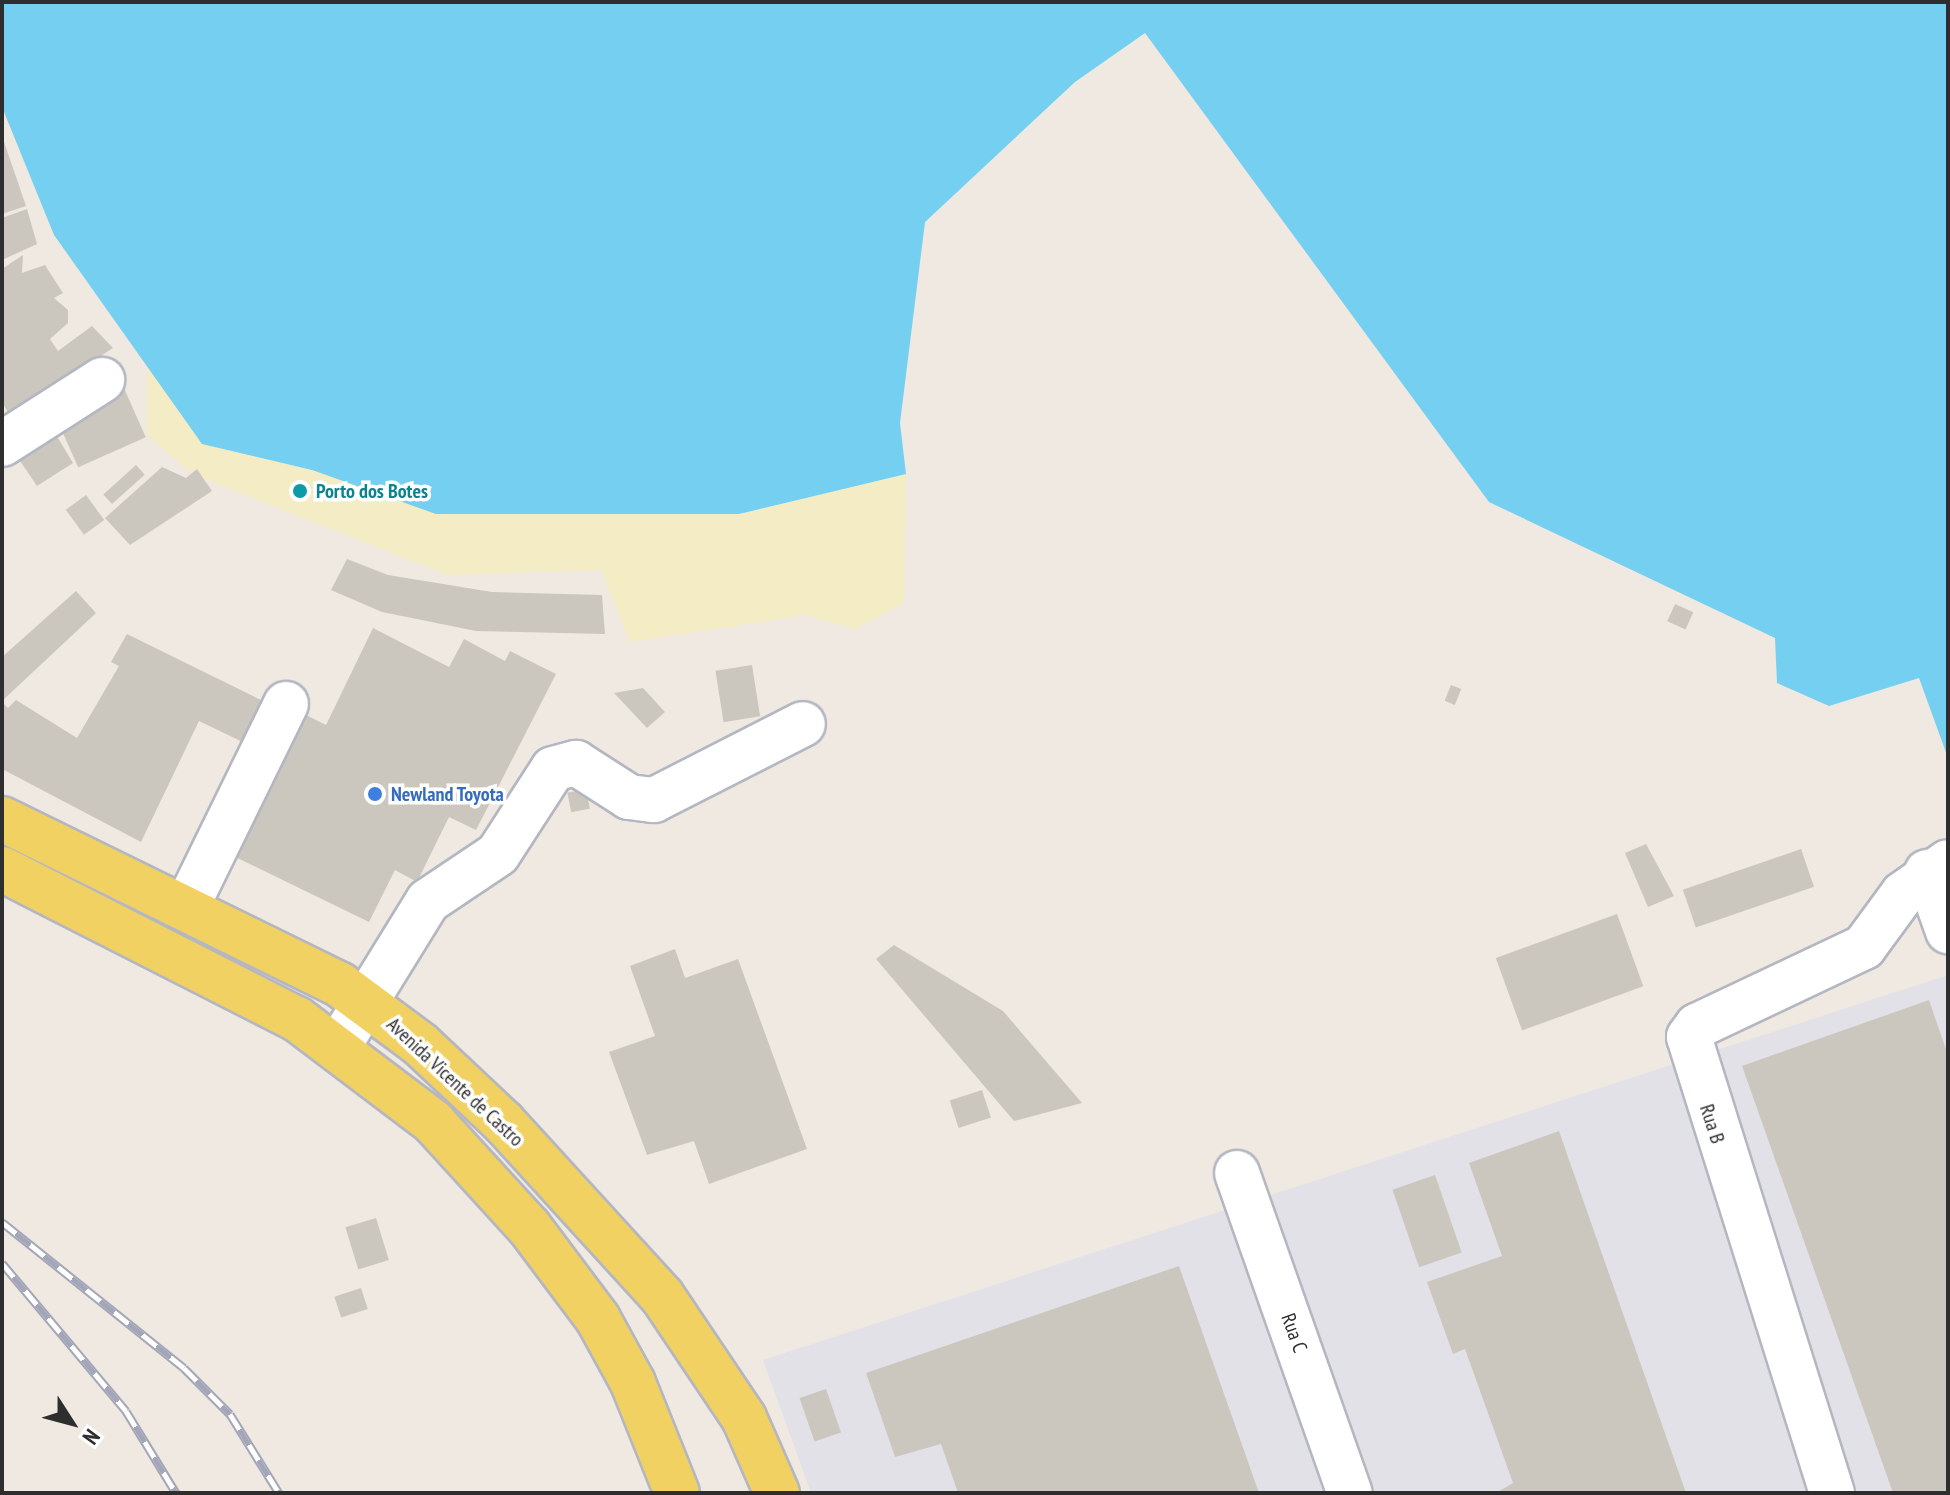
<!DOCTYPE html>
<style>
body{margin:0}
#map{position:relative;width:1950px;height:1495px;overflow:hidden;background:#efe9e1;font-family:"PT Sans Narrow",sans-serif}
div>[style]{position:absolute}
.industrial>*{inset:0;background:#e3e1e8}
.sand>*{inset:0;background:#f3ecc5}
.water>*{inset:0;background:#75cff0}
.building>*{inset:0;background:#cbc7bf;transform-origin:0 0}
.roads{filter:drop-shadow(2px 0 #b4b7c1) drop-shadow(-2px 0 #b4b7c1) drop-shadow(0 2px #b4b7c1) drop-shadow(0 -2px #b4b7c1)}
.minor>*{height:44px;margin:-22px;padding:0 22px;transform-origin:22px;border-radius:22px;background:#fff}
.major>*{height:44px;margin:-22px;padding:0 22px;transform-origin:22px;border-radius:22px;background:#f2d163}
.rail>*{height:9px;margin-top:-4.5px;transform-origin:0;background:repeating-linear-gradient(90deg,#fff 0 18px,#a3a6b8 0 36px);box-sizing:border-box;border-block:2px solid #a3a6b8}
.dots>*{width:22px;height:22px;translate:-50% -50%;box-sizing:border-box;border:4px solid #fff;border-radius:50%}
span{translate:-50% -50%;white-space:nowrap;text-align:center;line-height:1.15;-webkit-text-stroke:7px #fff;paint-order:stroke}
.culture-label{font-size:20px;color:#0d838f;font-weight:700}
.left{translate:0 -50%;text-align:left}
.shop-label{font-size:20px;color:#366cbe;font-weight:700}
.street-label{font-size:20px;color:#2e2e2e}
.frame{position:absolute;inset:0;border:4px solid #2e2e2e;pointer-events:none}
.north{position:absolute;left:32px;top:1383px;width:80px;height:80px;-webkit-text-stroke:6px #fff;paint-order:stroke;rotate:126deg;font-size:22px;font-weight:700;line-height:32px;text-align:center;color:#2e2e2e}
.north::after{content:'';display:block;margin:auto;width:28px;height:36px;background:#2e2e2e;clip-path:polygon(50% 0,100% 100%,50% 72%,0 100%)}
</style>
<div id="map">
<div class="industrial">
<i style="clip-path:polygon(1948px 975px,1948px 1493px,811px 1493px,763px 1360px)"></i>
</div>
<div class="sand">
<i style="clip-path:polygon(147px 364px,202px 444px,312px 470px,739px 514px,906px 474px,904px 603px,855px 629px,806px 615px,630px 642px,601px 570px,447px 575px,192px 474px,147px 435px)"></i>
</div>
<div class="water">
<i style="clip-path:polygon(2px 2px,1948px 2px,1948px 758px,1919px 678px,1829px 706px,1777px 683px,1775px 638px,1489px 502px,1145px 33px,1075px 82px,925px 222px,900px 423px,906px 474px,739px 514px,436px 514px,312px 470px,202px 444px,54px 235px,2px 107px)"></i>
</div>
<div class="building">
<i style="clip-path:polygon(2px 136px,26px 206px,2px 214px)"></i>
<i style="clip-path:polygon(27px 209px,37px 244px,2px 260px,2px 218px)"></i>
<i style="clip-path:polygon(23px 255px,22px 273px,45px 265px,63px 293px,54px 298px,68px 310px,68px 323px,50px 339px,58px 351px,92px 326px,113px 348px,10px 416px,2px 402px,2px 269px)"></i>
<i style="left:123px;top:386px;width:56px;height:74px;rotate:66deg"></i>
<i style="clip-path:polygon(52px 428px,73px 463px,37px 486px,20px 461px,32px 453px,26px 445px)"></i>
<i style="left:136px;top:465px;width:13px;height:44px;rotate:48deg"></i>
<i style="clip-path:polygon(162px 467px,186px 478px,197px 469px,212px 491px,130px 545px,105px 518px)"></i>
<i style="left:86px;top:495px;width:31px;height:25px;rotate:54deg"></i>
<i style="clip-path:polygon(347px 559px,388px 575px,492px 592px,602px 595px,605px 634px,476px 631px,382px 612px,331px 590px)"></i>
<i style="clip-path:polygon(76px 591px,96px 613px,2px 701px,2px 657px)"></i>
<i style="left:1675px;top:604px;width:20px;height:19px;rotate:24deg"></i>
<i style="clip-path:polygon(373px 628px,449px 667px,464px 639px,505px 661px,510px 651px,556px 674px,476px 830px,449px 817px,417px 882px,395px 870px,369px 922px,227px 853px,298px 711px,326px 725px)"></i>
<i style="clip-path:polygon(127px 634px,273px 706px,253px 747px,199px 721px,141px 842px,2px 769px,2px 702px,8px 708px,16px 700px,77px 738px,119px 666px,111px 662px)"></i>
<i style="left:752px;top:665px;width:52px;height:37px;rotate:81deg"></i>
<i style="left:1451px;top:685px;width:11px;height:17px;rotate:22deg"></i>
<i style="clip-path:polygon(643px 688px,665px 712px,647px 728px,614px 693px)"></i>
<i style="left:586px;top:789px;width:20px;height:19px;rotate:79deg"></i>
<i style="clip-path:polygon(1646px 844px,1674px 896px,1648px 907px,1625px 853px)"></i>
<i style="left:1801px;top:849px;width:40px;height:125px;rotate:71deg"></i>
<i style="left:1617px;top:914px;width:77px;height:129px;rotate:70deg"></i>
<i style="clip-path:polygon(894px 945px,1003px 1011px,1082px 1103px,1014px 1121px,876px 959px)"></i>
<i style="clip-path:polygon(675px 949px,685px 978px,738px 959px,807px 1149px,709px 1184px,694px 1141px,647px 1155px,609px 1052px,655px 1036px,630px 966px)"></i>
<i style="clip-path:polygon(1929px 1000px,1948px 1055px,1948px 1493px,1893px 1493px,1742px 1066px)"></i>
<i style="left:982px;top:1090px;width:29px;height:34px;rotate:72deg"></i>
<i style="clip-path:polygon(1559px 1131px,1568px 1157px,1686px 1493px,1496px 1493px,1513px 1483px,1465px 1349px,1453px 1354px,1427px 1282px,1502px 1256px,1469px 1163px)"></i>
<i style="left:1435px;top:1175px;width:82px;height:45px;rotate:71deg"></i>
<i style="left:376px;top:1218px;width:44px;height:32px;rotate:73deg"></i>
<i style="clip-path:polygon(1179px 1266px,1259px 1493px,958px 1493px,941px 1444px,895px 1457px,866px 1373px)"></i>
<i style="left:361px;top:1288px;width:22px;height:28px;rotate:72deg"></i>
<i style="left:826px;top:1389px;width:46px;height:28px;rotate:71deg"></i>
</div>
<div class="roads">
<div class="minor">
<i style="left:2px;top:444px;width:119px;rotate:-32.6deg"></i>
<i style="left:1927px;top:872px;width:63px;rotate:70.4deg"></i>
<i style="left:187px;top:906px;width:225px;rotate:-63.9deg"></i>
<i style="left:339px;top:1045px;width:169px;rotate:-58.3deg"></i>
<i style="left:428px;top:901px;width:84px;rotate:-33.9deg"></i>
<i style="left:498px;top:854px;width:101px;rotate:-57.1deg"></i>
<i style="left:553px;top:769px;width:24px;rotate:-15deg"></i>
<i style="left:576px;top:763px;width:63px;rotate:32.7deg"></i>
<i style="left:629px;top:797px;width:25px;rotate:7deg"></i>
<i style="left:654px;top:800px;width:167px;rotate:-27deg"></i>
<i style="left:1237px;top:1173px;width:339px;rotate:70.6deg"></i>
<i style="left:1832px;top:1493px;width:478px;rotate:-107.4deg"></i>
<i style="left:1689px;top:1037px;width:14px;rotate:-54deg"></i>
<i style="left:1697px;top:1026px;width:185px;rotate:-25.3deg"></i>
<i style="left:1864px;top:947px;width:66px;rotate:-53.7deg"></i>
<i style="left:1903px;top:894px;width:55px;rotate:-35.4deg"></i>
</div>
<div class="major">
<i style="left:2px;top:819px;width:375px;rotate:26.1deg"></i>
<i style="left:339px;top:984px;width:101px;rotate:36.5deg"></i>
<i style="left:420px;top:1044px;width:115px;rotate:43.2deg"></i>
<i style="left:504px;top:1123px;width:234px;rotate:47.6deg"></i>
<i style="left:662px;top:1296px;width:147px;rotate:56.1deg"></i>
<i style="left:744px;top:1418px;width:82px;rotate:66.3deg"></i>
<i style="left:2px;top:869px;width:331px;rotate:27deg"></i>
<i style="left:297px;top:1019px;width:171px;rotate:37.1deg"></i>
<i style="left:433px;top:1122px;width:142px;rotate:47.6deg"></i>
<i style="left:529px;top:1227px;width:115px;rotate:53.1deg"></i>
<i style="left:598px;top:1319px;width:73px;rotate:61.3deg"></i>
<i style="left:633px;top:1383px;width:118px;rotate:68.2deg"></i>
</div>
</div>
<div class="rail">
<i style="left:2px;top:1222px;width:233px;rotate:38.7deg"></i>
<i style="left:184px;top:1368px;width:65px;rotate:45deg"></i>
<i style="left:230px;top:1414px;width:93px;rotate:58.2deg"></i>
<i style="left:2px;top:1263px;width:193px;rotate:50deg"></i>
<i style="left:126px;top:1411px;width:96px;rotate:58.6deg"></i>
</div>
<div class="dots">
<i style="left:300px;top:491px;background:#0f9aa8"></i>
<i style="left:375px;top:794px;background:#3f7fe0"></i>
</div>
<div class="culture-label">
<span class="left" style="left:316px;top:491px">Porto dos Botes</span>
</div>
<div class="shop-label">
<span class="left" style="left:391px;top:794px">Newland Toyota</span>
</div>
<div class="street-label">
<span style="left:455px;top:1082px;rotate:43deg">Avenida Vicente de Castro</span>
<span style="left:1712px;top:1124px;rotate:72deg">Rua B</span>
<span style="left:1294px;top:1333px;rotate:70deg">Rua C</span>
</div>
<div class="frame"></div>
<div class="north">N</div>
</div>
